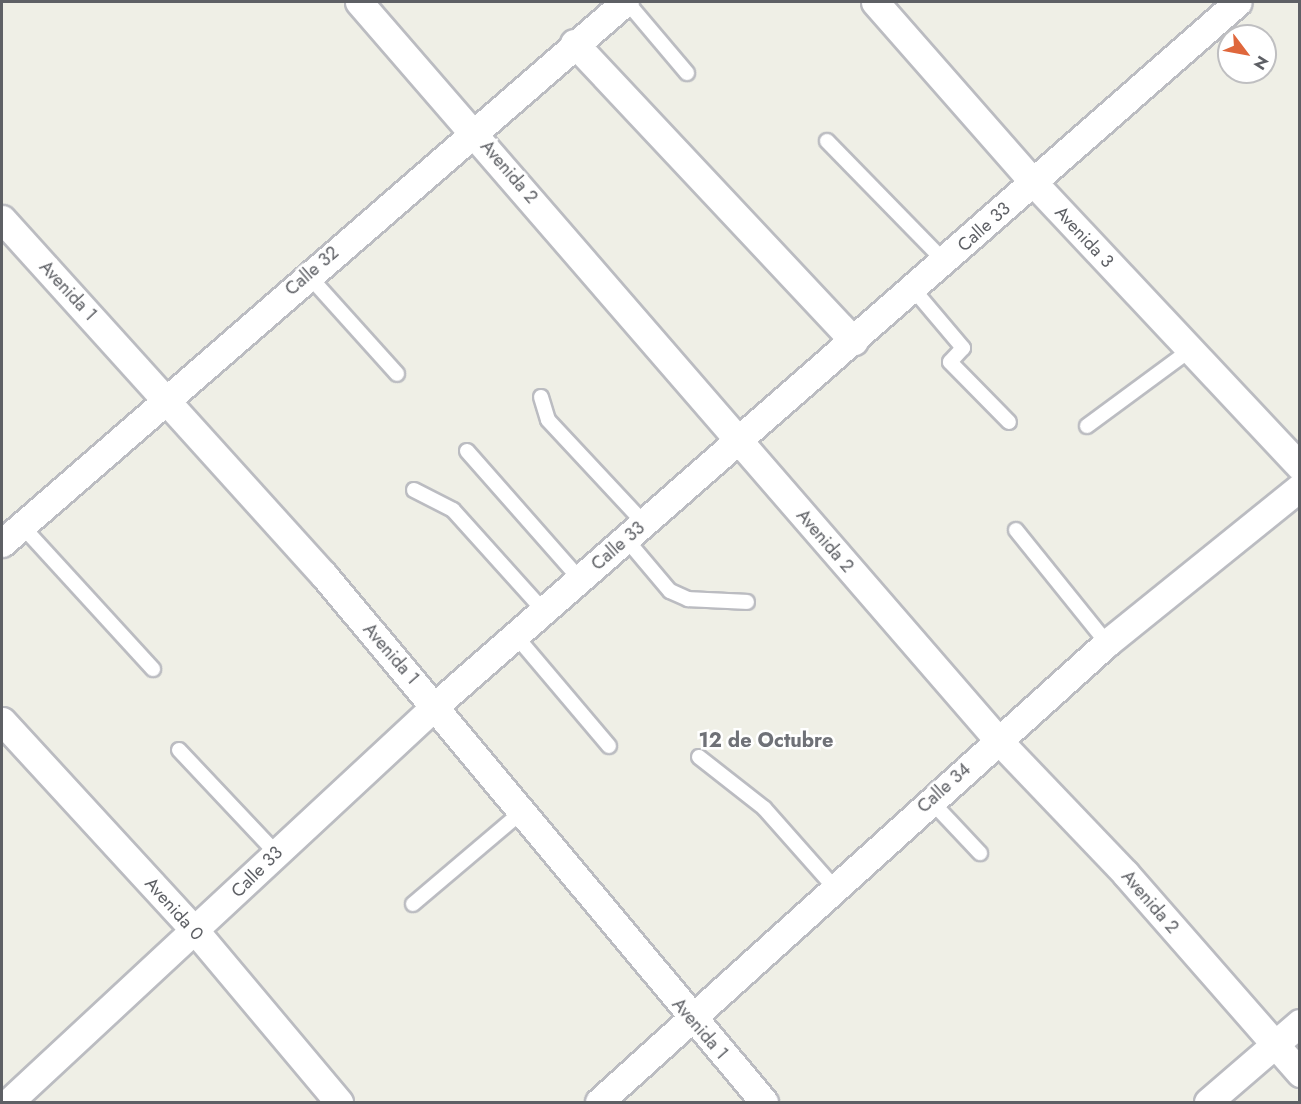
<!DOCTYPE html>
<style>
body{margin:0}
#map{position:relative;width:1301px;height:1104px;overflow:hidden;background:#efefe6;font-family:Jost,sans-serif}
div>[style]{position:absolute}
.roads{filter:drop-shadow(2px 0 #bbbcc1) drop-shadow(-2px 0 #bbbcc1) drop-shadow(0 2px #bbbcc1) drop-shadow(0 -2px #bbbcc1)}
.service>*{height:14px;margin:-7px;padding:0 7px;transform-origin:7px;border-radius:7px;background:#fff}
.minor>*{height:27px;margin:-13.5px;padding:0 13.5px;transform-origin:13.5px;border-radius:13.5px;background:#fff}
span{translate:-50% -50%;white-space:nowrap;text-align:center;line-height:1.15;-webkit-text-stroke:5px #fff;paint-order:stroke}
.street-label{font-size:18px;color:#5e6065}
.neighbourhood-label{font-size:20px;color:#6f7177;font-weight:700}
.frame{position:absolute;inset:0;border:3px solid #5e6065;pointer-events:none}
.north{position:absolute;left:1217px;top:24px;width:60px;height:60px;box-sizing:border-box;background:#fff;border:2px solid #bfbfc1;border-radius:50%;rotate:122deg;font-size:16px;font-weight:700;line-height:24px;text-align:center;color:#5e6065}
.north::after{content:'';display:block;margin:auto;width:21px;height:27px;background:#df673c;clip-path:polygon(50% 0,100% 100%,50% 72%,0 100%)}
</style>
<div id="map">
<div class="roads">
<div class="service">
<i style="left:627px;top:2px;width:93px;rotate:49.8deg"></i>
<i style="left:827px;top:141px;width:169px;rotate:45.7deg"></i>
<i style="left:308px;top:275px;width:133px;rotate:48deg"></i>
<i style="left:914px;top:290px;width:76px;rotate:49.8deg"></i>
<i style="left:963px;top:348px;width:19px;rotate:133deg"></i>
<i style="left:950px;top:362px;width:84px;rotate:45.5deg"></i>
<i style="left:541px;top:397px;width:24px;rotate:73deg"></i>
<i style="left:548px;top:420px;width:141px;rotate:47deg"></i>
<i style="left:1087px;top:426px;width:128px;rotate:-36.4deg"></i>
<i style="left:467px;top:451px;width:171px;rotate:48.6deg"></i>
<i style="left:414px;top:490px;width:44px;rotate:27.1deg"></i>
<i style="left:453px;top:510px;width:136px;rotate:48deg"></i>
<i style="left:22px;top:526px;width:194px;rotate:47.5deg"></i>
<i style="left:1016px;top:530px;width:145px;rotate:51.2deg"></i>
<i style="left:626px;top:539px;width:68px;rotate:49.8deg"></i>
<i style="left:670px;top:591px;width:20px;rotate:24deg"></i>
<i style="left:688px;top:599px;width:59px;rotate:2.9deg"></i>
<i style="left:516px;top:636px;width:144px;rotate:49.8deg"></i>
<i style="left:179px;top:750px;width:141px;rotate:46.7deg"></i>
<i style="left:699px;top:757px;width:83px;rotate:38.1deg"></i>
<i style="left:764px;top:808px;width:106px;rotate:48.5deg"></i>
<i style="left:930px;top:800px;width:73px;rotate:46.7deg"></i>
<i style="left:413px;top:904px;width:139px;rotate:-40.3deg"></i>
</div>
<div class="minor">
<i style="left:359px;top:2px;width:976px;rotate:49.11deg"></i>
<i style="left:998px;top:740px;width:184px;rotate:46.3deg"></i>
<i style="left:1125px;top:873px;width:266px;rotate:48.8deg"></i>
<i style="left:875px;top:2px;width:240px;rotate:48.7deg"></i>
<i style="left:1033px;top:182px;width:390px;rotate:46.8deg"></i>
<i style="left:574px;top:43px;width:409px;rotate:46.8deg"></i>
<i style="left:2px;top:219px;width:479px;rotate:47.9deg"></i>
<i style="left:323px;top:574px;width:688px;rotate:50.13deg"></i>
<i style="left:2px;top:543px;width:825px;rotate:-40.97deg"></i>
<i style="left:2px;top:721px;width:288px;rotate:47.4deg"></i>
<i style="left:197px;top:933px;width:221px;rotate:50deg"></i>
<i style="left:9px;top:1102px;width:583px;rotate:-42.91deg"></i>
<i style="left:436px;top:705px;width:1066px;rotate:-41.24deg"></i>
<i style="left:599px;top:1102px;width:685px;rotate:-42.1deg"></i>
<i style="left:1107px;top:643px;width:248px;rotate:-38.9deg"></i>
<i style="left:1208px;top:1102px;width:121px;rotate:-40.7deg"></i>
</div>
</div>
<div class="street-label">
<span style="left:509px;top:172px;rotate:49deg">Avenida 2</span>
<span style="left:984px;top:227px;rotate:-42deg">Calle 33</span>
<span style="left:1084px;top:237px;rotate:47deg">Avenida 3</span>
<span style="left:312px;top:271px;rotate:-41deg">Calle 32</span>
<span style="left:68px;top:291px;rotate:47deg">Avenida 1</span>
<span style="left:825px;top:541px;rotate:49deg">Avenida 2</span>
<span style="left:618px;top:546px;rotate:-41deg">Calle 33</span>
<span style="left:391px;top:654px;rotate:49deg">Avenida 1</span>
<span style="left:944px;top:788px;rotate:-42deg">Calle 34</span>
<span style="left:257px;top:872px;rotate:-45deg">Calle 33</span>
<span style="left:1150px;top:902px;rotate:49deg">Avenida 2</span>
<span style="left:174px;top:909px;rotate:48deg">Avenida 0</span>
<span style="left:700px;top:1029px;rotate:49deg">Avenida 1</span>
</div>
<div class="neighbourhood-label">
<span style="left:766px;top:740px">12 de Octubre</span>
</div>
<div class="frame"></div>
<div class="north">N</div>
</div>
